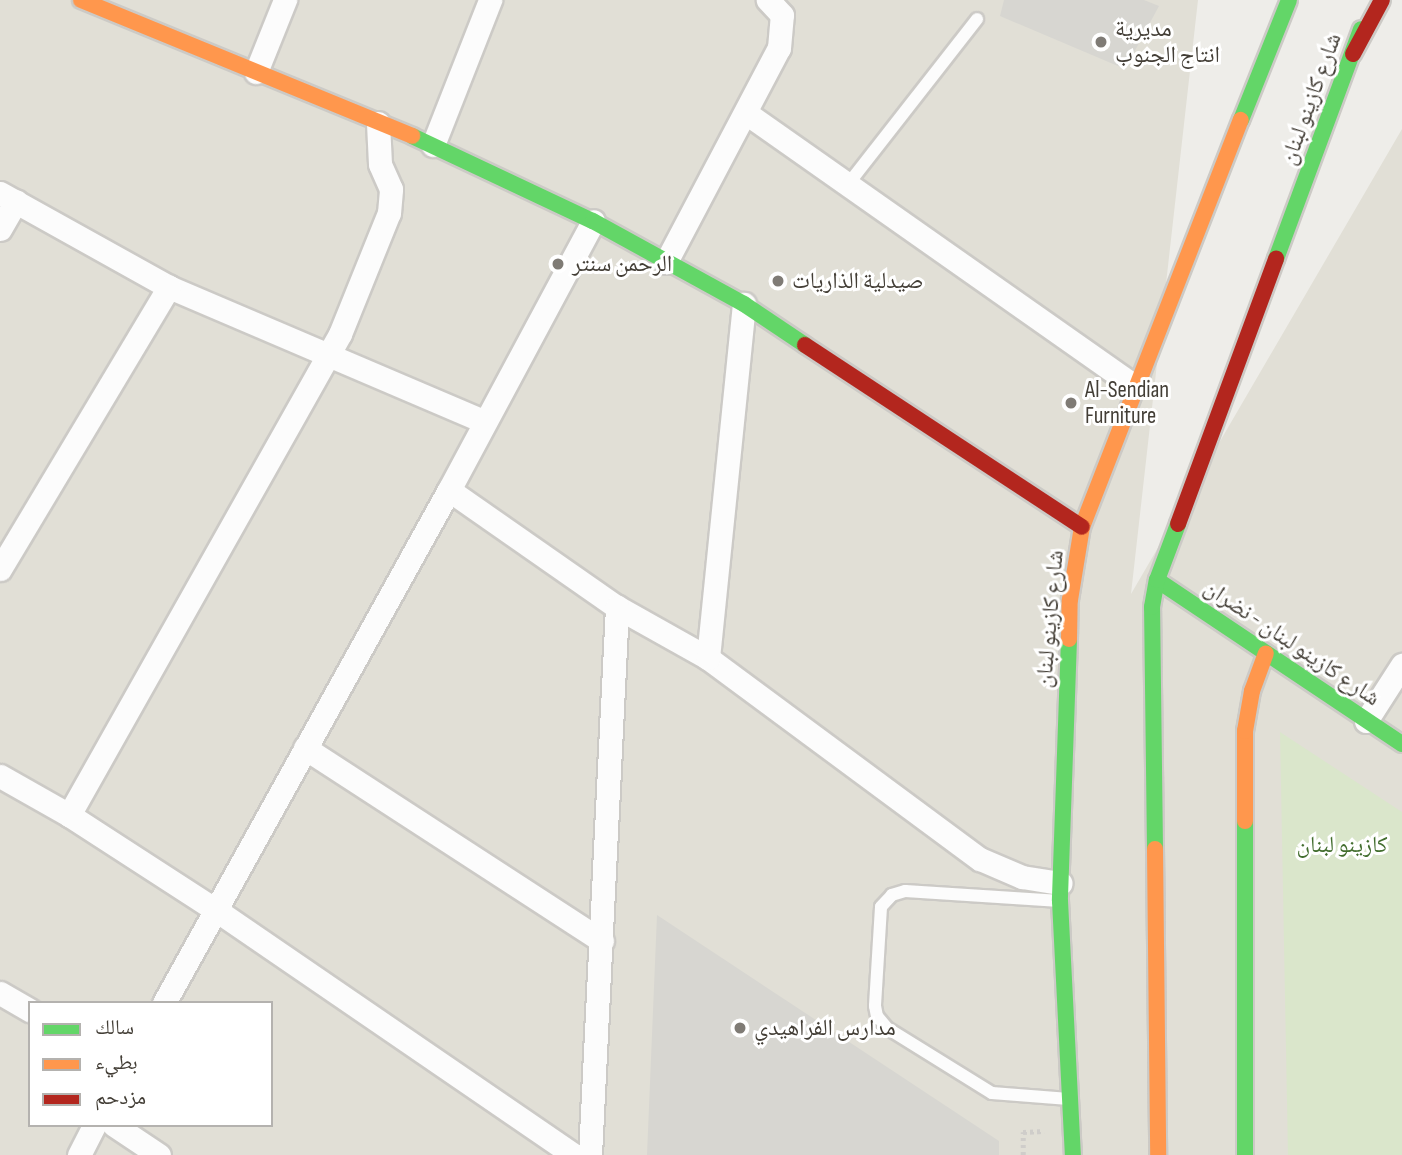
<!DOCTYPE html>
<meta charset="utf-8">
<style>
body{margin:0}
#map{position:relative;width:1402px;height:1155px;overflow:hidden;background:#eeede9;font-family:"Sofia Sans Condensed","Noto Naskh Arabic",sans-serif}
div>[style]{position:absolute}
.residential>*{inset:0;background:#e1dfd6}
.green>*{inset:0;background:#dae6cb}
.building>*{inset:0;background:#d7d6d1}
.path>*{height:4.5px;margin-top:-2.25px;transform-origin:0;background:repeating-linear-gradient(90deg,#cfcdca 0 3.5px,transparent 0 7px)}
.roads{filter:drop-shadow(2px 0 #cccac6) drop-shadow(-2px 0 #cccac6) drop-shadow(0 2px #cccac6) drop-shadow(0 -2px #cccac6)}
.lane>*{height:12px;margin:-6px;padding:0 6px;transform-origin:6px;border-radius:6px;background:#fcfcfc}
.street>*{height:23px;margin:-11.5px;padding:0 11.5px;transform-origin:11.5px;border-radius:11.5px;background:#fcfcfc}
.fast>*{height:16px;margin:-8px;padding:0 8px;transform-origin:8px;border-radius:8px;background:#63d668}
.slow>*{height:16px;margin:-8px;padding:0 8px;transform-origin:8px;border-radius:8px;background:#ff974d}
.jam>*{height:16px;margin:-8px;padding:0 8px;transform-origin:8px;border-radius:8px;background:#b3261e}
.dots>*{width:19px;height:19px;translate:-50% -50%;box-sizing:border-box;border:4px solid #fff;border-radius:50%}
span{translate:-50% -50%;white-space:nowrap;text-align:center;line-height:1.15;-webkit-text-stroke:6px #fff;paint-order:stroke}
.poi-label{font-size:23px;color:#433e36}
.left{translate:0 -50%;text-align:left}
.street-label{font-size:23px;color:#433e36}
.park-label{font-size:23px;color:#436e2f}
.legend{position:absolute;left:28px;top:1001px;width:245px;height:126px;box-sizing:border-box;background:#fff;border:2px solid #b4b2af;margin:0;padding:9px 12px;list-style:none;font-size:21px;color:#433e36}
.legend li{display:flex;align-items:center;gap:14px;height:35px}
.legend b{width:35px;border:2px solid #b4b2af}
</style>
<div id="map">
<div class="residential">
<i style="clip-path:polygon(evenodd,0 0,1198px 0,1131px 594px,1402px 129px,1402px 1155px,0 1155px,0 0,30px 1003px,271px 1003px,271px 1125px,30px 1125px,30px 1003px)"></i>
</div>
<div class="green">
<i style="clip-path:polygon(1280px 732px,1402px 812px,1402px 1155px,1288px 1155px)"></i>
</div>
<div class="building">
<i style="clip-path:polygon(1004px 0,1144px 0,1159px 6px,1125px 69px,1000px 16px)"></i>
<i style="clip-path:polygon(657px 915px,999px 1141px,999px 1155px,647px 1155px)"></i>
</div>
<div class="path">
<i style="left:1023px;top:1155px;width:23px;rotate:-90deg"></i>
<i style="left:1023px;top:1132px;width:21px;rotate:-3deg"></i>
</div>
<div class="roads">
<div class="lane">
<i style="left:849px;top:183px;width:208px;rotate:-52deg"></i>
<i style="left:1060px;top:901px;width:155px;rotate:-176.3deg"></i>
<i style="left:905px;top:891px;width:14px;rotate:163deg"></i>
<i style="left:892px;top:895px;width:16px;rotate:133deg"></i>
<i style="left:881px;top:907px;width:99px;rotate:93.5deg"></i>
<i style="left:875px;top:1006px;width:10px;rotate:79deg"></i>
<i style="left:877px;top:1016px;width:16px;rotate:50deg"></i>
<i style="left:887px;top:1028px;width:123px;rotate:31.8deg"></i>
<i style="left:992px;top:1093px;width:77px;rotate:4.5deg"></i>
</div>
<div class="street">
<i style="left:256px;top:72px;width:78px;rotate:-68.1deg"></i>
<i style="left:746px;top:113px;width:475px;rotate:35.1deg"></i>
<i style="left:433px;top:145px;width:156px;rotate:-68.5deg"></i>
<i style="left:0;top:193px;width:193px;rotate:29.1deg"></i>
<i style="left:169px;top:287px;width:341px;rotate:23.1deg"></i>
<i style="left:0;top:229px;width:32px;rotate:-60deg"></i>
<i style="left:666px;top:262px;width:242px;rotate:-62.2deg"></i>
<i style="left:779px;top:48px;width:33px;rotate:-85deg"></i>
<i style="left:782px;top:15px;width:21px;rotate:-133deg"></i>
<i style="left:449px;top:490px;width:205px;rotate:34.9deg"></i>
<i style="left:617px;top:607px;width:104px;rotate:29.3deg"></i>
<i style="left:708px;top:658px;width:338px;rotate:36.5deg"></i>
<i style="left:980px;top:859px;width:46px;rotate:23.2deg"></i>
<i style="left:1022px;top:877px;width:39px;rotate:9deg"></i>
<i style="left:0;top:569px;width:329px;rotate:-59.1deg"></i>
<i style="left:708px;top:658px;width:356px;rotate:-84.2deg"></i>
<i style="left:1366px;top:721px;width:67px;rotate:-57.3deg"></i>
<i style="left:305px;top:748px;width:354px;rotate:33deg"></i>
<i style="left:0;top:776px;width:79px;rotate:29.5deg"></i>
<i style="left:69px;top:815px;width:175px;rotate:32.9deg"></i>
<i style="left:216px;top:910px;width:434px;rotate:34.4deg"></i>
<i style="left:69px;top:815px;width:552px;rotate:-60.6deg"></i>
<i style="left:340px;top:334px;width:131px;rotate:-68deg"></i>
<i style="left:389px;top:213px;width:24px;rotate:-85deg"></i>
<i style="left:391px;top:189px;width:27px;rotate:-114deg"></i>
<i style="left:380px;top:164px;width:41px;rotate:-92.8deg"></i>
<i style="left:0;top:993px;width:34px;rotate:30deg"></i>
<i style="left:164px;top:1003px;width:587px;rotate:-60.95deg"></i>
<i style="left:449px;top:490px;width:305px;rotate:-61.8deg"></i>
<i style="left:114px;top:1125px;width:54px;rotate:33.7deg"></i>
<i style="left:79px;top:1155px;width:34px;rotate:-63deg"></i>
<i style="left:590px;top:1155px;width:549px;rotate:-87.18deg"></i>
</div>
<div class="fast">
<i style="left:1241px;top:120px;width:129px;rotate:-68.2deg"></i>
<i style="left:412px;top:136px;width:200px;rotate:25.2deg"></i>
<i style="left:593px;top:221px;width:172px;rotate:28.8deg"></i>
<i style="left:744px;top:304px;width:73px;rotate:33.9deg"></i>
<i style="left:1276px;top:259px;width:245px;rotate:-69.7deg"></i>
<i style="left:1157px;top:580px;width:295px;rotate:33.8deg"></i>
<i style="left:1069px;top:639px;width:262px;rotate:92deg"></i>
<i style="left:1060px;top:901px;width:254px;rotate:87.1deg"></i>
<i style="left:1245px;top:821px;width:334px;rotate:90deg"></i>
<i style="left:1155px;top:849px;width:242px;rotate:-90.7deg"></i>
<i style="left:1152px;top:607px;width:27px;rotate:-80deg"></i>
<i style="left:1157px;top:580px;width:60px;rotate:-69.4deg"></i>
</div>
<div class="slow">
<i style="left:81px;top:0;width:358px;rotate:22.3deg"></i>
<i style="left:1069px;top:639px;width:39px;rotate:-89deg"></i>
<i style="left:1070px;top:600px;width:74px;rotate:-80.7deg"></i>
<i style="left:1082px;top:527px;width:437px;rotate:-68.7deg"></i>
<i style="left:1245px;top:821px;width:90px;rotate:-90deg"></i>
<i style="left:1245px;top:731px;width:41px;rotate:-80.1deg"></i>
<i style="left:1252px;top:691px;width:40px;rotate:-69.8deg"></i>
<i style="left:1155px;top:849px;width:306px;rotate:89.4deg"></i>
</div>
<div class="jam">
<i style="left:1353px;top:54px;width:61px;rotate:-61.8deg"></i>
<i style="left:805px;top:345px;width:331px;rotate:33.3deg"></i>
<i style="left:1178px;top:524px;width:283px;rotate:-69.7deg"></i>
</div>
</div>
<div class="dots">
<i style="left:1101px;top:42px;background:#7f7b75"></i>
<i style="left:558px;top:264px;background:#7f7b75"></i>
<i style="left:778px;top:281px;background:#7f7b75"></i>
<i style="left:1071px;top:403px;background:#7f7b75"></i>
<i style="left:740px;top:1028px;background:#7f7b75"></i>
</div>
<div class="poi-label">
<span class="left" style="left:1115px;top:42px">مديرية<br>انتاج الجنوب</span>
<span class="left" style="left:572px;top:264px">الرحمن سنتر</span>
<span class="left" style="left:792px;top:281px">صيدلية الذاريات</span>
<span class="left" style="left:1085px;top:403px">Al-Sendian<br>Furniture</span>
<span class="left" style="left:754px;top:1028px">مدارس الفراهيدي</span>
</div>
<div class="street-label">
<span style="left:1311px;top:99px;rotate:-70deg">شارع كازينو لبنان</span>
<span style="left:1050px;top:619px;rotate:-85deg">شارع كازينو لبنان</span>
<span style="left:1292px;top:643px;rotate:34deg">شارع كازينو لبنان - نضران</span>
</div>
<div class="park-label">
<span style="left:1342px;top:845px">كازينو لبنان</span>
</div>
<ul class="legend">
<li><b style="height:9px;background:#63d668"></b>سالك</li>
<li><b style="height:9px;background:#ff974d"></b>بطيء</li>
<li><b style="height:9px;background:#b3261e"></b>مزدحم</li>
</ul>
</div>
